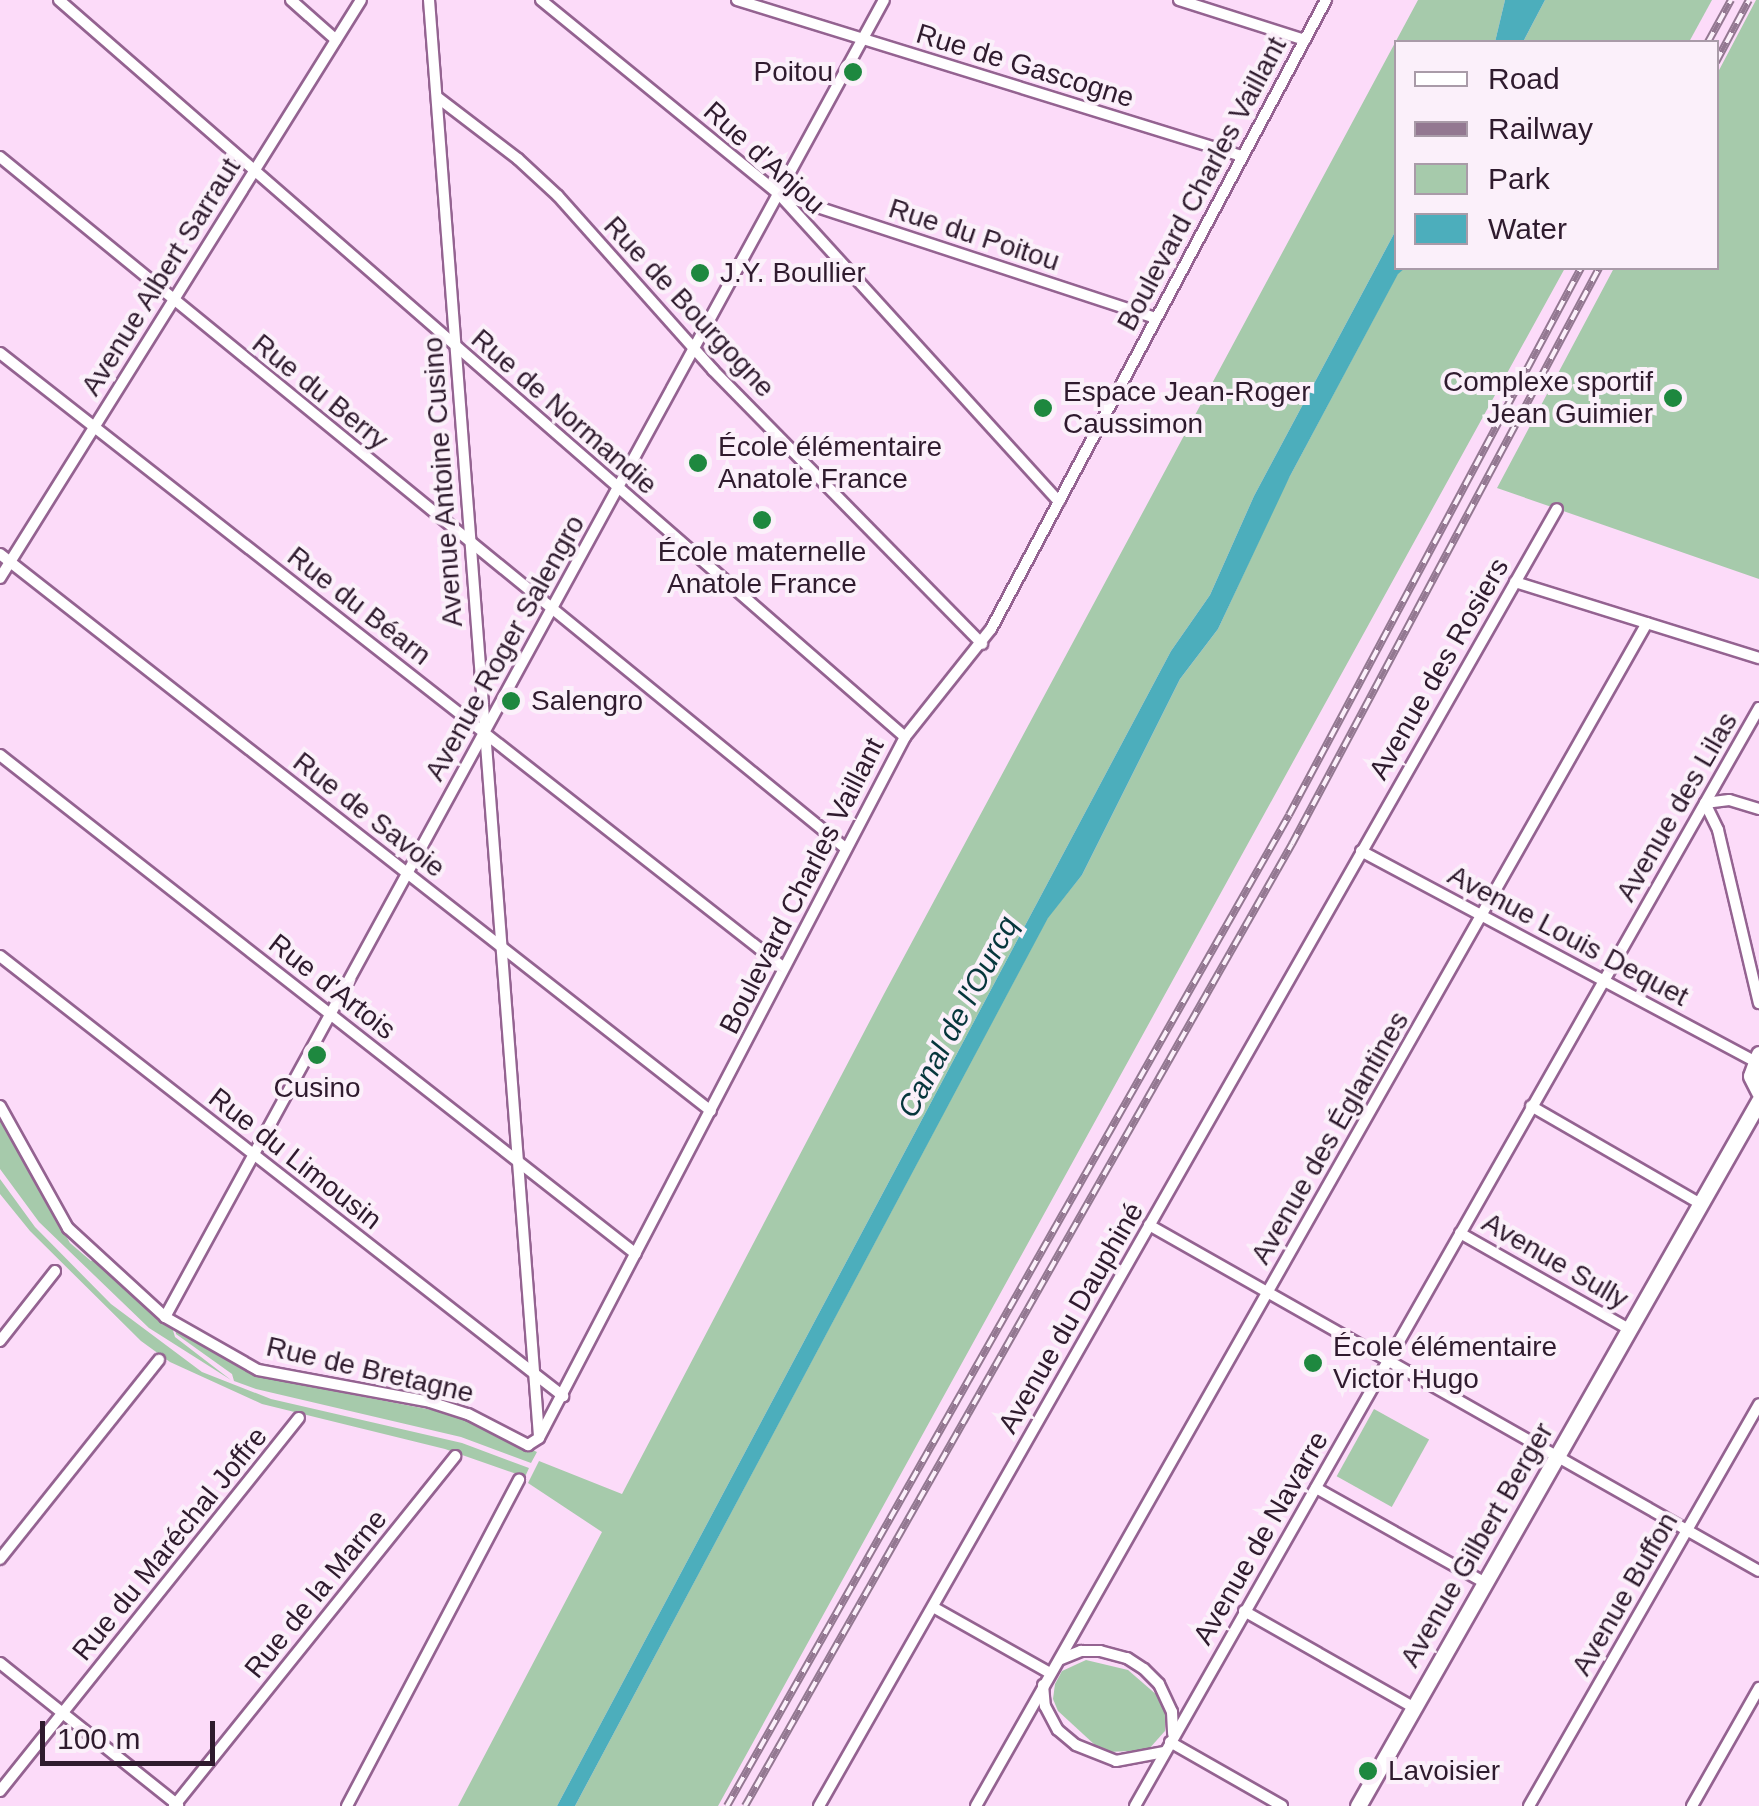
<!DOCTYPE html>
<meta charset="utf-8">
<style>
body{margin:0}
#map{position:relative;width:1759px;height:1806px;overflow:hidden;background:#fcdbf9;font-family:Arial,sans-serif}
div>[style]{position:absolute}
.green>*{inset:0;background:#a6caab;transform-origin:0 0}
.water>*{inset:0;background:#4caebc}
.roads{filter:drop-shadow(2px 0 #946391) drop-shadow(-2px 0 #946391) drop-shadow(0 2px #946391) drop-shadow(0 -2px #946391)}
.street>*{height:10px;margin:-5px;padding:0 5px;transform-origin:5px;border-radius:5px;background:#fff}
.secondary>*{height:15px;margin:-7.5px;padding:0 7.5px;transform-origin:7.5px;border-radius:7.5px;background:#fff}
.rail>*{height:8px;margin-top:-4px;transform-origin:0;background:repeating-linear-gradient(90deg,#fbf0fa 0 11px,#937891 0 22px);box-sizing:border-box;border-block:2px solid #937891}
.dots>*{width:28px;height:28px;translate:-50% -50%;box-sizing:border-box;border:5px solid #fbf0fa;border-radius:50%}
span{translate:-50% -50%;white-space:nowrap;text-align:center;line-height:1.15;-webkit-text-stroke:8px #fbf0fa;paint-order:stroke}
.street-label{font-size:28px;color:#2f1b2e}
.poi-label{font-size:28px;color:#2f1b2e}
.right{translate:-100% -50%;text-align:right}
.left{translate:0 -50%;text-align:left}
.water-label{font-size:30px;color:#06363c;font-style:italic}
.legend{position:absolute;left:1394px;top:40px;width:325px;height:230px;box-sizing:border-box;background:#fbf0fa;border:2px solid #a99ba8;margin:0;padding:12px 18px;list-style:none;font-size:30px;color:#2f1b2e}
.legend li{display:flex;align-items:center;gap:20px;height:50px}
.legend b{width:50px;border:2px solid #a99ba8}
.scale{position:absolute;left:40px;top:1721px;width:175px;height:45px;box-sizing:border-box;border:5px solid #2f1b2e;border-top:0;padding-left:12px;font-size:30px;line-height:35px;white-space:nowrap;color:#2f1b2e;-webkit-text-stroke:8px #fbf0fa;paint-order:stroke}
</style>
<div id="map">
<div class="green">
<i style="clip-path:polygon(1418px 0,1505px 0,1495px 42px,1396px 42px,1396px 230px,1254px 496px,1210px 595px,1171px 651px,557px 1806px,458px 1806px,602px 1532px,528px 1483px,539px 1461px,622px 1494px,884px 994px)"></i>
<i style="clip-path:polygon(1545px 0,1712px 0,1689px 42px,1523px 42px)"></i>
<i style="clip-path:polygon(1756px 0,1759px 0,1759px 579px,1497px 488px,1614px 268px,1716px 268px,1717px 74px)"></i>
<i style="clip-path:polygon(1405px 268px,1565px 268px,718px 1806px,575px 1806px,1048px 917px,1082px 875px,1180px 679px,1218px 629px,1283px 489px,1398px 273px)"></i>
<i style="clip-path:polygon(0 1120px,70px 1243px,91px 1261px,94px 1258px,172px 1327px,175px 1337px,231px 1380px,149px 1328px,39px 1222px,0 1169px)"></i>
<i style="clip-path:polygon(0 1179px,35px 1227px,111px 1304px,202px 1372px,271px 1399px,462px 1443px,529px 1468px,525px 1477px,445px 1449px,262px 1404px,170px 1362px,141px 1341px,30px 1231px,0 1194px)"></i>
<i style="clip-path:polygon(175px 1328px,260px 1377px,448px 1413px,537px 1452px,531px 1463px,461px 1437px,256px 1389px,234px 1381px,232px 1374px,176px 1334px)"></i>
<i style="left:1374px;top:1409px;width:63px;height:77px;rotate:29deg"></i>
<i style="clip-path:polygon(1086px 1660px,1128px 1670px,1158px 1696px,1165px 1709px,1165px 1731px,1148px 1750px,1109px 1752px,1095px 1745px,1058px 1711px,1053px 1699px,1055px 1684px,1062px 1671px)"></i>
</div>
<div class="water">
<i style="clip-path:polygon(1505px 0,1545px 0,1523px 42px,1495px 42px)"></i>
<i style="clip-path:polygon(1396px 230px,1396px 268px,1405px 268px,1398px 274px,1290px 476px,1218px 629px,1180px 679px,1082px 875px,1048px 918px,575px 1806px,557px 1806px,1171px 651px,1210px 595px,1254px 496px)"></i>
</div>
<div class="roads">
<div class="street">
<i style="left:59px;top:0;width:1122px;rotate:41.06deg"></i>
<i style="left:291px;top:0;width:60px;rotate:41.6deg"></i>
<i style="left:429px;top:0;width:1441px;rotate:85.62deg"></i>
<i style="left:541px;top:0;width:307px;rotate:39.2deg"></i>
<i style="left:779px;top:194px;width:416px;rotate:47.7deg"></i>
<i style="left:737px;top:0;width:529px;rotate:17.17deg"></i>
<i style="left:1179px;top:0;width:132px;rotate:17.6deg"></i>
<i style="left:437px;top:97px;width:102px;rotate:37.4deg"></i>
<i style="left:518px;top:159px;width:54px;rotate:42.8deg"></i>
<i style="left:558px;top:196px;width:233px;rotate:48.3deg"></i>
<i style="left:713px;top:370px;width:384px;rotate:45.5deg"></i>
<i style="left:0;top:157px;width:1092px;rotate:39.27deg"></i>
<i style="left:781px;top:195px;width:394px;rotate:18.2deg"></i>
<i style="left:0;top:353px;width:996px;rotate:38.11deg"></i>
<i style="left:0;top:554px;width:903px;rotate:38.08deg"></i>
<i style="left:0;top:578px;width:681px;rotate:-58.01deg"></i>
<i style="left:1515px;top:582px;width:256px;rotate:17.3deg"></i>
<i style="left:0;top:755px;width:808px;rotate:38.12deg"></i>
<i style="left:1759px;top:809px;width:31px;rotate:-163deg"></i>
<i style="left:1729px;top:800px;width:24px;rotate:173deg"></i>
<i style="left:1705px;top:803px;width:30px;rotate:64deg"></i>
<i style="left:1718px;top:830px;width:178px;rotate:76.7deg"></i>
<i style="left:1361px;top:851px;width:446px;rotate:28.1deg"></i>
<i style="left:0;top:956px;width:715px;rotate:38.01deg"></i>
<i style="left:0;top:1106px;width:140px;rotate:60.9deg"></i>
<i style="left:68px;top:1228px;width:132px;rotate:42.5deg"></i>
<i style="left:165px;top:1317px;width:107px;rotate:29.7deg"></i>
<i style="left:258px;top:1370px;width:175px;rotate:10.5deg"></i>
<i style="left:430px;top:1402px;width:40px;rotate:18deg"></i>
<i style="left:468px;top:1414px;width:68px;rotate:27.3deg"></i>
<i style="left:528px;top:1445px;width:13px;rotate:-32deg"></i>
<i style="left:1531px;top:1106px;width:194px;rotate:30deg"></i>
<i style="left:1149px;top:1225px;width:701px;rotate:29.56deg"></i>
<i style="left:1460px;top:1233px;width:194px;rotate:29.6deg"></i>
<i style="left:165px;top:1317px;width:1500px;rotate:-61.37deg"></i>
<i style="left:0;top:1341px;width:89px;rotate:-51.8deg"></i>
<i style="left:539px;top:1438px;width:791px;rotate:-62.43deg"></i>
<i style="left:905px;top:737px;width:138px;rotate:-51.5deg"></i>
<i style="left:991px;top:629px;width:713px;rotate:-61.96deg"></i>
<i style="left:1316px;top:1488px;width:194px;rotate:29.3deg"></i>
<i style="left:0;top:1559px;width:255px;rotate:-51.4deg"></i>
<i style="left:933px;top:1607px;width:134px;rotate:29.4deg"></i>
<i style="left:1244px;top:1611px;width:194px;rotate:29.6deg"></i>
<i style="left:1061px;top:1659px;width:22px;rotate:-22deg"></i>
<i style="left:1081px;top:1651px;width:19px"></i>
<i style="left:1100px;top:1651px;width:28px;rotate:15deg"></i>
<i style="left:1127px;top:1658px;width:20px;rotate:33deg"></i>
<i style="left:1144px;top:1669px;width:21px;rotate:45deg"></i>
<i style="left:1159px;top:1684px;width:31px;rotate:65deg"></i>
<i style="left:1172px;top:1712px;width:22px;rotate:87deg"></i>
<i style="left:0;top:1663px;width:228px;rotate:38.6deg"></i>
<i style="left:1043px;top:1685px;width:21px;rotate:85deg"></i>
<i style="left:1045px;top:1706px;width:27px;rotate:62deg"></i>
<i style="left:1058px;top:1730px;width:23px;rotate:40deg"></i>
<i style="left:1076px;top:1745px;width:43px;rotate:21.8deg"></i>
<i style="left:1116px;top:1761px;width:49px;rotate:-10.6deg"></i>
<i style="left:1170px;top:1742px;width:129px;rotate:29.7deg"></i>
<i style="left:0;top:1791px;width:478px;rotate:-51.3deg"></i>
<i style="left:174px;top:1806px;width:449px;rotate:-51.2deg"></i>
<i style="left:347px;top:1806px;width:369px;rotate:-62.2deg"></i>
<i style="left:819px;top:1806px;width:1492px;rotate:-60.36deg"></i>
<i style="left:976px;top:1806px;width:1360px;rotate:-60.44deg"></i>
<i style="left:1135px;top:1806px;width:1263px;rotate:-60.39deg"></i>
<i style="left:1529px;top:1806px;width:463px;rotate:-60.2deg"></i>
<i style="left:1692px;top:1806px;width:136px;rotate:-60.4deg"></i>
</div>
<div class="secondary">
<i style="left:1759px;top:1054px;width:23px;rotate:110deg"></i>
<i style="left:1751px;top:1076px;width:18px;rotate:63deg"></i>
<i style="left:1358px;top:1806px;width:811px;rotate:-60.37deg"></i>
</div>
</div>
<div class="rail">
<i style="left:1708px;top:42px;width:48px;rotate:-61.3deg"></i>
<i style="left:1716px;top:62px;width:70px;rotate:-62deg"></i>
<i style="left:727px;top:1806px;width:1139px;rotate:-60.44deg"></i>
<i style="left:1289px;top:815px;width:620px;rotate:-61.91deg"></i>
<i style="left:745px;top:1806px;width:1107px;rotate:-60.38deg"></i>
<i style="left:1292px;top:844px;width:653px;rotate:-61.94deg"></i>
</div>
<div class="dots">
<i style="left:853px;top:72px;background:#1e883f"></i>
<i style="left:700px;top:273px;background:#1e883f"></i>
<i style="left:1673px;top:398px;background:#1e883f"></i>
<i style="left:1043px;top:408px;background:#1e883f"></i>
<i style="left:698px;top:463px;background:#1e883f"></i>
<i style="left:762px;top:520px;background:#1e883f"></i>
<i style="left:511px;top:701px;background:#1e883f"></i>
<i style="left:317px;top:1055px;background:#1e883f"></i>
<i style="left:1313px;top:1363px;background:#1e883f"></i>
<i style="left:1368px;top:1771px;background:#1e883f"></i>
</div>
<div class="street-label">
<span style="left:1025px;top:66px;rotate:17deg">Rue de Gascogne</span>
<span style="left:764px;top:158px;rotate:42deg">Rue d'Anjou</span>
<span style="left:1202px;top:184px;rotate:-62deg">Boulevard Charles Vaillant</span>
<span style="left:974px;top:235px;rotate:18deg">Rue du Poitou</span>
<span style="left:161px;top:277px;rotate:-58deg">Avenue Albert Sarraut</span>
<span style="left:689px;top:307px;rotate:47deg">Rue de Bourgogne</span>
<span style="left:320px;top:392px;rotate:39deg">Rue du Berry</span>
<span style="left:564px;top:412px;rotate:41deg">Rue de Normandie</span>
<span style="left:443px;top:482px;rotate:-94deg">Avenue Antoine Cusino</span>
<span style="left:359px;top:606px;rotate:38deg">Rue du Béarn</span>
<span style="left:505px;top:648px;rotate:-61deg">Avenue Roger Salengro</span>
<span style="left:1439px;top:669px;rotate:-60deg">Avenue des Rosiers</span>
<span style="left:1677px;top:807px;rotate:-60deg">Avenue des Lilas</span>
<span style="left:369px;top:815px;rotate:38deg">Rue de Savoie</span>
<span style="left:802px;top:886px;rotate:-63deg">Boulevard Charles Vaillant</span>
<span style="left:1568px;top:936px;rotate:28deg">Avenue Louis Dequet</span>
<span style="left:332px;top:987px;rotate:38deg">Rue d'Artois</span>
<span style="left:1330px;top:1138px;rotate:-60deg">Avenue des Églantines</span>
<span style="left:295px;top:1159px;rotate:38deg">Rue du Limousin</span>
<span style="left:1555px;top:1261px;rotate:30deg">Avenue Sully</span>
<span style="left:1071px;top:1318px;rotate:-60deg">Avenue du Dauphiné</span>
<span style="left:370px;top:1370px;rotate:13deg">Rue de Bretagne</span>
<span style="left:1261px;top:1538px;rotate:-60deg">Avenue de Navarre</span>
<span style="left:170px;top:1544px;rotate:-51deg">Rue du Maréchal Joffre</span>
<span style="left:1477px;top:1545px;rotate:-60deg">Avenue Gilbert Berger</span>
<span style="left:316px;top:1594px;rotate:-51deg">Rue de la Marne</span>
<span style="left:1625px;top:1594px;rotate:-60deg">Avenue Buffon</span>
</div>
<div class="poi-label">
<span class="right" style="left:833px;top:72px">Poitou</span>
<span class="left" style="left:720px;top:273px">J.Y. Boullier</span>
<span class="right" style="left:1653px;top:398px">Complexe sportif<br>Jean Guimier</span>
<span class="left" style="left:1063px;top:408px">Espace Jean-Roger<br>Caussimon</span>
<span class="left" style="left:718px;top:463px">École élémentaire<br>Anatole France</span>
<span style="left:762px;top:568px">École maternelle<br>Anatole France</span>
<span class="left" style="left:531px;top:701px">Salengro</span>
<span style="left:317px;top:1088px">Cusino</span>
<span class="left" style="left:1333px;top:1363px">École élémentaire<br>Victor Hugo</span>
<span class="left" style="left:1388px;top:1771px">Lavoisier</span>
</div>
<div class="water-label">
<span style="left:958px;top:1017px;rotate:-62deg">Canal de l'Ourcq</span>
</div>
<ul class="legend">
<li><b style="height:12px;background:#fff"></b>Road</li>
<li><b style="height:12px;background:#937891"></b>Railway</li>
<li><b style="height:28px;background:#a6caab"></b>Park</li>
<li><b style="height:28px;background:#4caebc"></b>Water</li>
</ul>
<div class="scale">100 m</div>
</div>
